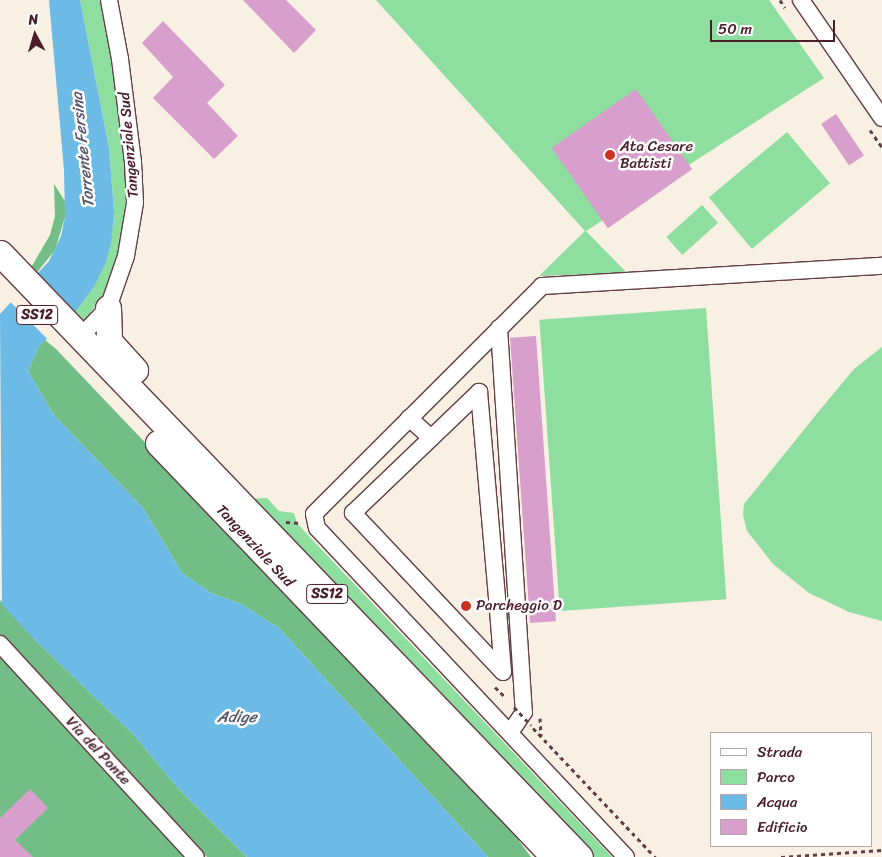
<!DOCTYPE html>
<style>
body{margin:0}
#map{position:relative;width:882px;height:857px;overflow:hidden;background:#f8f0e2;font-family:Sriracha,sans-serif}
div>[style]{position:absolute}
.green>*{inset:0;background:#8edf9f;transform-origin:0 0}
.forest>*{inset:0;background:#72be86}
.water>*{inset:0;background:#6bbbe6}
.pier>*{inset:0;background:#f8f0e2;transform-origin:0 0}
.building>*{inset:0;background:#d99fcc;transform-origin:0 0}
.path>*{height:3px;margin-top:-1.5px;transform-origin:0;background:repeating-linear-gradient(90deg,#643e46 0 4px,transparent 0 8px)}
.roads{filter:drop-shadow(1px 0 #643e46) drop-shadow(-1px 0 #643e46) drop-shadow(0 1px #643e46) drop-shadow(0 -1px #643e46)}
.minor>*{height:16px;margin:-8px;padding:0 8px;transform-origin:8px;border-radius:8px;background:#fff}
.highway>*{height:25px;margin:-12.5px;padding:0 12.5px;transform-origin:12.5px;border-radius:12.5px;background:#fff}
.path-bridge>*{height:3px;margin-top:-1.5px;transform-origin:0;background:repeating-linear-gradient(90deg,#643e46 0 4px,transparent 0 8px)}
.dots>*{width:14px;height:14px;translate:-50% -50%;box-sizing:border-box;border:2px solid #fff;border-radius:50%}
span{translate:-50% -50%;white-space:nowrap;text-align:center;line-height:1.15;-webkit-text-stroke:5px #fff;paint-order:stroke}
.shield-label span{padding:1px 4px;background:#fff;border:1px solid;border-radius:4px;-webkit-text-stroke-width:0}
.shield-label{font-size:14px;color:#4a1f2b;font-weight:700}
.street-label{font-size:15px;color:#4a1f2b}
.poi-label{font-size:15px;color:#4a1f2b}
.left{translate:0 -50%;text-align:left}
.water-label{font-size:16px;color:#56566c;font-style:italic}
.legend{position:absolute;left:710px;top:732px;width:162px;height:115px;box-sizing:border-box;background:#fff;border:1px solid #b7a5aa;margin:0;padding:6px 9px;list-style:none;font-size:15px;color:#4a1f2b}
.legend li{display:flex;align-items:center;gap:10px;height:25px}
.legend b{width:25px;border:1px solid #b7a5aa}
.north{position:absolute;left:10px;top:10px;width:50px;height:50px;-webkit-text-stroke:4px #fff;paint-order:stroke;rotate:354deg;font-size:14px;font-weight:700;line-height:20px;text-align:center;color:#4a1f2b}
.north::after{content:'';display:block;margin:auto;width:18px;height:22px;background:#4a1f2b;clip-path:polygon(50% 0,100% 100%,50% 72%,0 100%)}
.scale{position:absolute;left:710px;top:20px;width:125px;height:22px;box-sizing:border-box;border:2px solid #4a1f2b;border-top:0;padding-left:6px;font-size:15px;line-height:18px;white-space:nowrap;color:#4a1f2b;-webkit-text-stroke:4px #fff;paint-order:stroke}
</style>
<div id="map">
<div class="green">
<i style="clip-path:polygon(80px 0,104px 0,126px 146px,125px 209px,119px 255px,104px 294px,82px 324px,74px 314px,94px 287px,114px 212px,109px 148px)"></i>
<i style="clip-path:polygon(376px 0,769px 0,824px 78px,586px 231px,627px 273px,539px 276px,585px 231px)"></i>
<i style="left:787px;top:132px;width:67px;height:102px;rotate:50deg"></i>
<i style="left:702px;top:205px;width:24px;height:48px;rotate:48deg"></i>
<i style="left:706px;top:308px;width:292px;height:167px;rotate:86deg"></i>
<i style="clip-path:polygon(882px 347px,882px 621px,849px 612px,809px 593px,773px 564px,747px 531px,743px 515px,744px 504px,819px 411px,854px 369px)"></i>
<i style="clip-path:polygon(267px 498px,279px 511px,294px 513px,297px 523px,306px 533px,612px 857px,593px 857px,248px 499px)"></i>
</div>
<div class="forest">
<i style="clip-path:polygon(54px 184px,66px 203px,65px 217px,55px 250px,35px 275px,29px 271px,50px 235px,55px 216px)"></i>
<i style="clip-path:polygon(45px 340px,56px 349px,498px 813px,531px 857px,488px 857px,279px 628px,241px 604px,211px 593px,182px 573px,143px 508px,53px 414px,28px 371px,39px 346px)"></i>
<i style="clip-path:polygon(0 600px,36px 641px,133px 734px,178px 788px,247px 857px,207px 857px,0 634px)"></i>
<i style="clip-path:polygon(0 648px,192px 857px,0 857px)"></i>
</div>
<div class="water">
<i style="clip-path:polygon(49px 0,80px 0,109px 148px,114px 212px,111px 243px,106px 262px,94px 287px,74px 314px,39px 346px,28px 371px,53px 414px,143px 508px,182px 573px,211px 593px,241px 604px,279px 628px,488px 857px,247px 857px,178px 788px,133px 734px,36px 641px,2px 605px,0 314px,49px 261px,61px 236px,65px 217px,64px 170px)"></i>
</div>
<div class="pier">
<i style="left:32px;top:274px;width:61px;height:35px;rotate:45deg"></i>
</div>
<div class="building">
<i style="clip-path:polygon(243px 0,286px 0,316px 30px,294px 53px)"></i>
<i style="clip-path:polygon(163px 21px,225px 85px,207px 103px,238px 136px,214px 159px,153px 98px,173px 77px,142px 43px)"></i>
<i style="left:636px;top:89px;width:98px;height:103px;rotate:55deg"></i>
<i style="left:836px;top:114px;width:50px;height:18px;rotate:56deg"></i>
<i style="left:536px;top:336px;width:286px;height:26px;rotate:86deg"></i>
<i style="clip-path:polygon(30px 789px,48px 808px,15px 840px,33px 857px,0 857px,0 818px)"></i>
</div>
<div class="path">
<i style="left:780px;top:0;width:9px;rotate:58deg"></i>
<i style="left:870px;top:130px;width:21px;rotate:55deg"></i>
<i style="left:286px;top:522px;width:14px;rotate:4deg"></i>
<i style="left:495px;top:687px;width:16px;rotate:45deg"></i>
<i style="left:540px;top:718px;width:18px;rotate:87deg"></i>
<i style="left:533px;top:728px;width:178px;rotate:46.6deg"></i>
<i style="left:781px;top:857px;width:101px;rotate:-4deg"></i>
</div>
<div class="roads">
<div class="minor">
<i style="left:801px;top:0;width:143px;rotate:55.5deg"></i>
<i style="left:499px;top:328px;width:385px;rotate:86.3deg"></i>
<i style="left:524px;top:712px;width:25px;rotate:124deg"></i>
<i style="left:80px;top:337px;width:40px;rotate:-46deg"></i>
<i style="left:108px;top:308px;width:55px;rotate:-70.9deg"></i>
<i style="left:126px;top:256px;width:54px;rotate:-80.4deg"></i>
<i style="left:135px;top:203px;width:41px;rotate:-92.8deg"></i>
<i style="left:133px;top:162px;width:104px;rotate:-97.2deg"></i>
<i style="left:120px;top:59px;width:60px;rotate:-100.6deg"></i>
<i style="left:479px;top:392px;width:207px;rotate:85deg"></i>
<i style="left:497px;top:598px;width:74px;rotate:85.4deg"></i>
<i style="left:503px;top:672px;width:219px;rotate:-133.3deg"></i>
<i style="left:353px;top:513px;width:175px;rotate:-43.8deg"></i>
<i style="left:409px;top:418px;width:30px;rotate:42deg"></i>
<i style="left:0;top:644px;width:289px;rotate:47.4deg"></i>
<i style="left:626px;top:857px;width:451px;rotate:-133.2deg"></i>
<i style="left:317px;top:528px;width:14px;rotate:-102deg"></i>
<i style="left:314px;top:514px;width:322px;rotate:-45deg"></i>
<i style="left:542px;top:286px;width:341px;rotate:-3.4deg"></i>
</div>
<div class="highway">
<i style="left:0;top:253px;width:837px;rotate:46.16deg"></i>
<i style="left:108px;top:308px;width:33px;rotate:88deg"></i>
<i style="left:109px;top:341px;width:39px;rotate:48deg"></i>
<i style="left:158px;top:443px;width:573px;rotate:46.27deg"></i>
</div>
</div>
<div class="path-bridge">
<i style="left:514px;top:707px;width:25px;rotate:47deg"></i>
</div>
<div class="dots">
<i style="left:610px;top:155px;background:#c8321e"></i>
<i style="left:466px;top:606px;background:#c8321e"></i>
</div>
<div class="shield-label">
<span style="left:37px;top:315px">SS12</span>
<span style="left:327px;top:594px">SS12</span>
</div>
<div class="street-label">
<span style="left:129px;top:145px;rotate:-95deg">Tangenziale Sud</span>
<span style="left:255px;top:546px;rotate:47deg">Tangenziale Sud</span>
<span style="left:98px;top:751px;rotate:47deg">Via del Ponte</span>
</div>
<div class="poi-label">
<span class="left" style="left:620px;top:155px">Ata Cesare<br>Battisti</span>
<span class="left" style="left:476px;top:606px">Parcheggio D</span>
</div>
<div class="water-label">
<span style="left:83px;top:150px;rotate:-96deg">Torrente Fersina</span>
<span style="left:237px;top:717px">Adige</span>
</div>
<ul class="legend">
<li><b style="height:6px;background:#fff"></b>Strada</li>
<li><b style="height:14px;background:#8edf9f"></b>Parco</li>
<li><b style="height:14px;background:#6bbbe6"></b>Acqua</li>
<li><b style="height:14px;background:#d99fcc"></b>Edificio</li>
</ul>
<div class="north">N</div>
<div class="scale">50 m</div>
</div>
